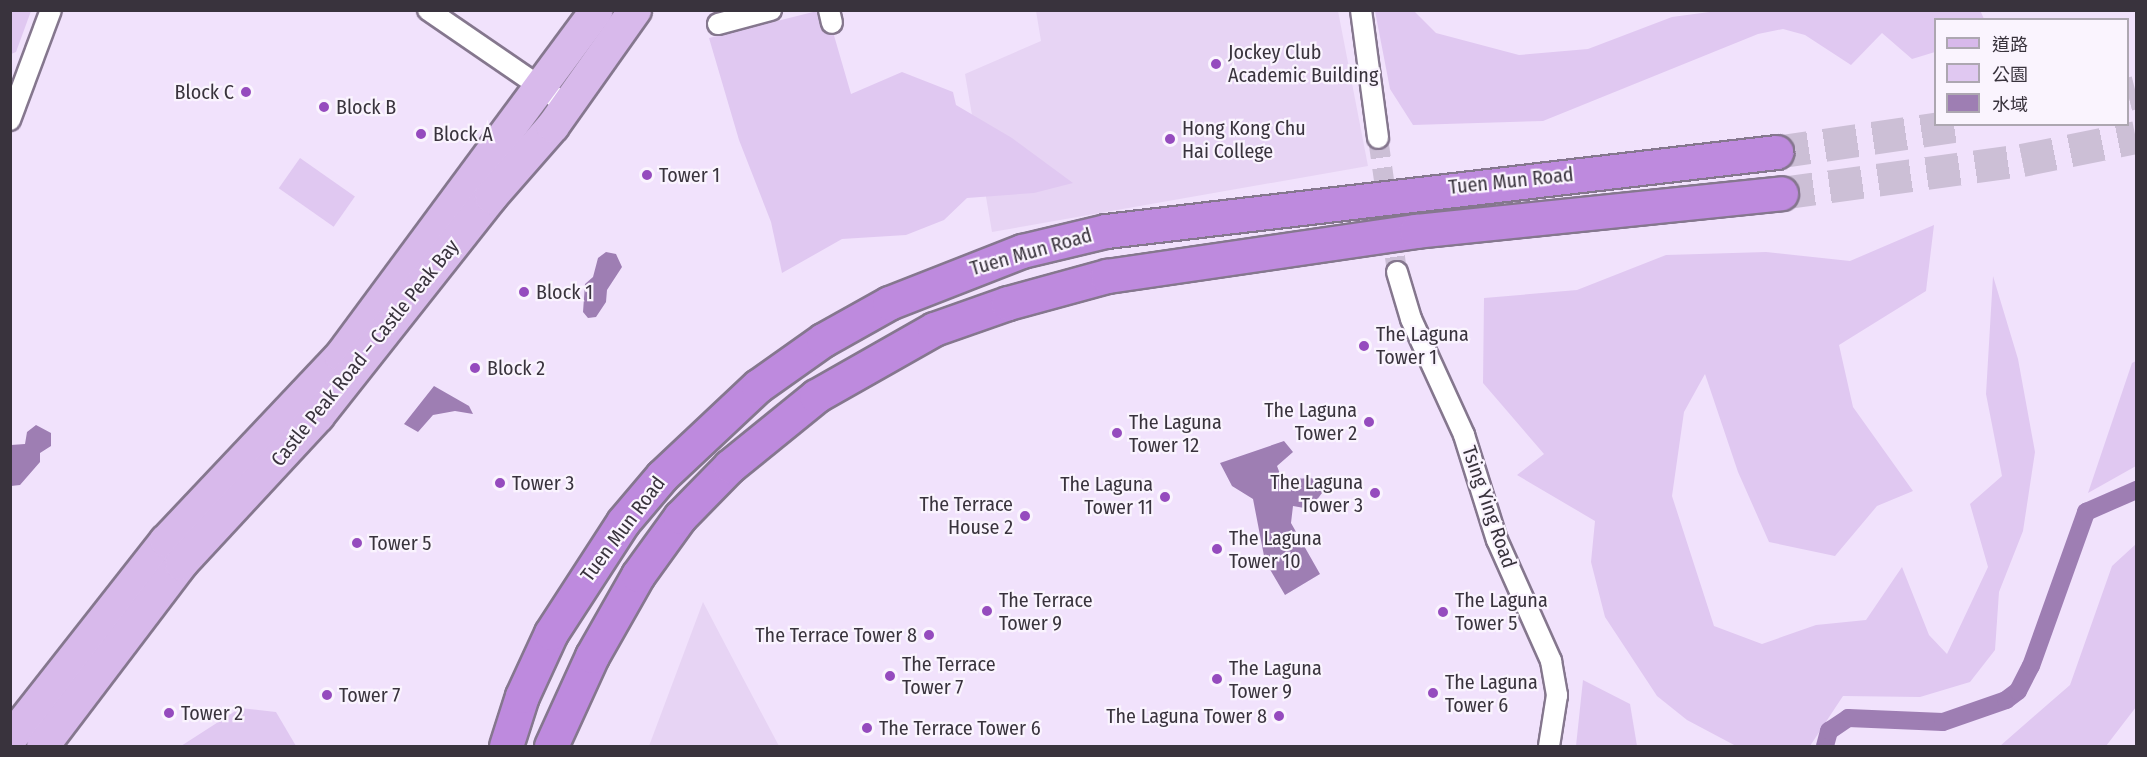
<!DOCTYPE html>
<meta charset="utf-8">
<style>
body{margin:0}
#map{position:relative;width:2147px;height:757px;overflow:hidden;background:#f1e2fc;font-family:"Fira Sans Condensed","Noto Sans TC",sans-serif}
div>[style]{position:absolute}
.built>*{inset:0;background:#e7d4f4}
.green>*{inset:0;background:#e0c8f1;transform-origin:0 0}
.water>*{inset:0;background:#9e7eb3}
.canal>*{height:18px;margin:-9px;padding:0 9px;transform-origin:9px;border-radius:9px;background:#9e7eb3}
.street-tunnel>*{height:20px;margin-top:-10px;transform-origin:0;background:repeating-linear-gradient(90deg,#ccbfd6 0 20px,transparent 0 30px)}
.highway-tunnel>*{height:33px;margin-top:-16.5px;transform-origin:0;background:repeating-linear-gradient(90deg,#ccbfd6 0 33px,transparent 0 49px)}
.roads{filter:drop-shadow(2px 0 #85778e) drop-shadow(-2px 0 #85778e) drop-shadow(0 2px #85778e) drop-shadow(0 -2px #85778e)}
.street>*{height:20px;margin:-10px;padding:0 10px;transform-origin:10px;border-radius:10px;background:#fff}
.primary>*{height:32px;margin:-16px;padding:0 16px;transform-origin:16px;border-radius:16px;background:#d8b9eb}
.highway>*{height:33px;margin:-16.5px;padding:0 16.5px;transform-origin:16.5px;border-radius:16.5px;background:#be8ade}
.dots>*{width:16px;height:16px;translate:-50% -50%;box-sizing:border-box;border:3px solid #faf4fe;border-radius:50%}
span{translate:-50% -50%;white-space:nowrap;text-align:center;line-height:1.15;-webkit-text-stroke:4.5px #faf4fe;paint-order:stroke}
.poi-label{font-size:20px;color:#39333d}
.left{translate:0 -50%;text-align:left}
.right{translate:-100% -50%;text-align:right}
.street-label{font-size:20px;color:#39333d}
.frame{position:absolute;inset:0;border:12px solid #39333d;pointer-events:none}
.legend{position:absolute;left:1934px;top:18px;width:195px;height:108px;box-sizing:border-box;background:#faf4fe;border:2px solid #ada7b1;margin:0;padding:8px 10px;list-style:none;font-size:18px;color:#39333d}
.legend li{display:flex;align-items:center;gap:12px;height:30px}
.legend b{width:30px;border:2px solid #ada7b1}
</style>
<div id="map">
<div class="built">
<i style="clip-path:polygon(1036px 11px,1338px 11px,1368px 166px,992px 232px,965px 74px,1041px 41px)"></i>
<i style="clip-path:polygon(703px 602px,736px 665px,779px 746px,649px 746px)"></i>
</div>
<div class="green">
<i style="clip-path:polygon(11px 10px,31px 11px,16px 52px,11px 54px)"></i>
<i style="clip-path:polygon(1980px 10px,1984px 19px,1936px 20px,1935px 52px,1912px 59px,1882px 33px,1851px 65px,1805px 35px,1783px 29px,1758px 34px,1543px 121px,1413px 125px,1390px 89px,1375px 11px,1414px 11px,1436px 33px,1519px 55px,1588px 49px,1672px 17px,1717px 11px)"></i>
<i style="clip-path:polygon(817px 11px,833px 32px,851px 94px,902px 72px,953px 92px,956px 105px,1012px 138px,1073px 183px,1034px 193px,967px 198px,944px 220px,906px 235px,842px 239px,782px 273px,771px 222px,739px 140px,709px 38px)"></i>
<i style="left:300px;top:158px;width:67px;height:37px;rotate:35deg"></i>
<i style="clip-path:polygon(1934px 225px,1926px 291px,1839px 345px,1853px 407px,1913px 491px,1877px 506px,1835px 556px,1769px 542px,1738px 472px,1705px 374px,1684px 412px,1672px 496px,1714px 626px,1762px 644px,1816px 625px,1866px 620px,1902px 567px,1929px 635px,1947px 654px,1988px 567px,1970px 504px,2002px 476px,1986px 394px,1993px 276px,2018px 359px,2035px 452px,2023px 531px,1999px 592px,1995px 650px,1970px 682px,1920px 697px,1843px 696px,1810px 746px,1736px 746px,1687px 720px,1657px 696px,1605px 617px,1591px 562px,1595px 521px,1517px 475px,1544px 454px,1483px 383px,1484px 298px,1577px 290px,1666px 255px,1766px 252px,1850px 261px)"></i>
<i style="clip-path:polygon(2136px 361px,2136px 466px,2088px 493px,2132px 363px)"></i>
<i style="clip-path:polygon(2136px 544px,2136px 707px,2106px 746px,2000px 746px,2070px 685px,2112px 566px)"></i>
<i style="clip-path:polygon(1583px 680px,1630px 704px,1637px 746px,1576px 746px)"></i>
<i style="clip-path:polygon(240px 708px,276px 712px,296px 746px,181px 746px)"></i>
</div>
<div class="water">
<i style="clip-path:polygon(606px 252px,616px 254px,622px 267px,607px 290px,606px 302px,596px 317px,588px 318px,583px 312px,585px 284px,593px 277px,598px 258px)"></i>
<i style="clip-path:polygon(434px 386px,469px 406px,473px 414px,455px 411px,433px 415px,418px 432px,404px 424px)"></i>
<i style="clip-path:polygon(36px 425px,51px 433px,51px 446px,40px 453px,40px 462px,20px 485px,11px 486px,11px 445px,25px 444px,27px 432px)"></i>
<i style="clip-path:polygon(1284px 441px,1293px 452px,1277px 466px,1282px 479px,1322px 478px,1322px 493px,1310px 509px,1293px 506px,1291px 523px,1320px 574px,1285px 595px,1265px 561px,1253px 499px,1232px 486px,1220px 463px)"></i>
</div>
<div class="canal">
<i style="left:1825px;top:746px;width:16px;rotate:-75deg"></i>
<i style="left:1829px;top:731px;width:23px;rotate:-34deg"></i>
<i style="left:1848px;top:718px;width:95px;rotate:2.4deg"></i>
<i style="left:1943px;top:722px;width:67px;rotate:-19.2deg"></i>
<i style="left:2006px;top:700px;width:15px;rotate:-37deg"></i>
<i style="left:2018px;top:691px;width:28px;rotate:-63deg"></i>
<i style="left:2031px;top:666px;width:164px;rotate:-70.3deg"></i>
<i style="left:2086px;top:512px;width:55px;rotate:-23.7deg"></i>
</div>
<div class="street-tunnel">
<i style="left:1378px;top:138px;width:135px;rotate:81.9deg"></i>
</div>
<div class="highway-tunnel">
<i style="left:2128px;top:94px;width:8px;rotate:-14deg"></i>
<i style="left:1776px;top:152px;width:194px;rotate:-8.3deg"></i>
<i style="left:1781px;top:193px;width:243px;rotate:-7.8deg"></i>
<i style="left:2022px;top:160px;width:116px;rotate:-11.4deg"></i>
</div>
<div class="roads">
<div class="street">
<i style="left:428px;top:10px;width:170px;rotate:34.4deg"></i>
<i style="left:829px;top:10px;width:13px;rotate:77deg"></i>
<i style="left:1361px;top:10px;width:129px;rotate:82.4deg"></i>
<i style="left:718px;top:24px;width:55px;rotate:-14.8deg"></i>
<i style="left:10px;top:120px;width:117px;rotate:-69.6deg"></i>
<i style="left:1397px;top:272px;width:49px;rotate:73.4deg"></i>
<i style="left:1411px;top:319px;width:128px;rotate:65.4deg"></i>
<i style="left:1464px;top:435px;width:110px;rotate:72.6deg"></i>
<i style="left:1497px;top:540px;width:133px;rotate:65.9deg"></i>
<i style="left:1551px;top:661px;width:35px;rotate:80deg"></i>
<i style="left:1557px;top:695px;width:52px;rotate:98.9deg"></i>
</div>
<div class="primary">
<i style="left:10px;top:739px;width:252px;rotate:-51.8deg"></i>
<i style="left:166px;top:541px;width:255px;rotate:-46.6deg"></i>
<i style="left:341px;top:356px;width:430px;rotate:-53.5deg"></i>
<i style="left:43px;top:746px;width:228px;rotate:-52.8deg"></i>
<i style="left:181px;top:564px;width:202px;rotate:-47.2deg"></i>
<i style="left:318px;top:416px;width:279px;rotate:-51.7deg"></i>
<i style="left:491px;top:197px;width:94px;rotate:-48.9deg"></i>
<i style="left:553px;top:126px;width:142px;rotate:-54.7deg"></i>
</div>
<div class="highway">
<i style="left:506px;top:746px;width:52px;rotate:-72.3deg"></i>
<i style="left:522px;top:696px;width:69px;rotate:-65.3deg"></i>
<i style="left:551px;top:633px;width:132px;rotate:-57deg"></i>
<i style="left:623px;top:522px;width:60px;rotate:-49.7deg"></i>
<i style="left:662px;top:476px;width:132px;rotate:-43.2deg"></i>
<i style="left:758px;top:386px;width:80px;rotate:-35.3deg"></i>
<i style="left:823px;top:340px;width:76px;rotate:-29.3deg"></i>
<i style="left:889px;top:303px;width:143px;rotate:-21.4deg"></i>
<i style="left:1022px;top:251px;width:86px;rotate:-13.4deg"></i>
<i style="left:1106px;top:231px;width:675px;rotate:-6.72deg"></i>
<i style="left:551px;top:746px;width:99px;rotate:-65.5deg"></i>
<i style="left:592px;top:656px;width:93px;rotate:-60.4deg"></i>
<i style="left:638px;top:575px;width:72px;rotate:-54.1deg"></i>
<i style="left:680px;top:517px;width:71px;rotate:-45.6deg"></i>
<i style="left:730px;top:466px;width:111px;rotate:-39.1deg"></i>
<i style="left:816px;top:396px;width:136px;rotate:-29.6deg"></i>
<i style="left:934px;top:329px;width:78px;rotate:-19.4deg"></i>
<i style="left:1008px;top:303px;width:103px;rotate:-15.3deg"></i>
<i style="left:1107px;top:276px;width:312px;rotate:-8.3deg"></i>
<i style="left:1416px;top:231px;width:367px;rotate:-5.9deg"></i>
</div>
</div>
<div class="dots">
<i style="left:1216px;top:64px;background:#954bbe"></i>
<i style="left:246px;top:92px;background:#954bbe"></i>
<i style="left:324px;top:107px;background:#954bbe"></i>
<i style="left:421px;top:134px;background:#954bbe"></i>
<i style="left:1170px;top:139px;background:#954bbe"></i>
<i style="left:647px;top:175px;background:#954bbe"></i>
<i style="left:524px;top:292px;background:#954bbe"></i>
<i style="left:1364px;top:346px;background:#954bbe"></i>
<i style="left:475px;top:368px;background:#954bbe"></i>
<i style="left:1369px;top:422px;background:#954bbe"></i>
<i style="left:1117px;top:433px;background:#954bbe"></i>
<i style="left:500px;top:483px;background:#954bbe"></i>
<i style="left:1375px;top:493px;background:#954bbe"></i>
<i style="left:1165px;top:497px;background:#954bbe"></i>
<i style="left:1025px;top:516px;background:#954bbe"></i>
<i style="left:357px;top:543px;background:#954bbe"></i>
<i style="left:1217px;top:549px;background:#954bbe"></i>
<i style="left:987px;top:611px;background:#954bbe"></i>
<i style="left:1443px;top:612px;background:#954bbe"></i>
<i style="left:929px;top:635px;background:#954bbe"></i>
<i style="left:890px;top:676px;background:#954bbe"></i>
<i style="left:1217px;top:679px;background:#954bbe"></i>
<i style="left:1433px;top:693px;background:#954bbe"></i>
<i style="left:327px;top:695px;background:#954bbe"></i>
<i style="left:169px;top:713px;background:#954bbe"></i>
<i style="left:1279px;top:716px;background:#954bbe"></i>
<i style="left:867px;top:728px;background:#954bbe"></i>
</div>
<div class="poi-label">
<span class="left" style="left:1228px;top:64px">Jockey Club<br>Academic Building</span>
<span class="right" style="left:234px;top:92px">Block C</span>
<span class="left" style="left:336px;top:107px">Block B</span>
<span class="left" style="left:1182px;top:140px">Hong Kong Chu<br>Hai College</span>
<span class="left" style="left:433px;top:134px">Block A</span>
<span class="left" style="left:659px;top:175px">Tower 1</span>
<span class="left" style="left:536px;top:292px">Block 1</span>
<span class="left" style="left:1376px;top:346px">The Laguna<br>Tower 1</span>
<span class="left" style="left:487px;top:368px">Block 2</span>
<span class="right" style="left:1357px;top:422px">The Laguna<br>Tower 2</span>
<span class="left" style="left:1129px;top:434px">The Laguna<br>Tower 12</span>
<span class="right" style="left:1363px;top:494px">The Laguna<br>Tower 3</span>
<span class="left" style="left:512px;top:483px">Tower 3</span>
<span class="right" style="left:1153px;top:496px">The Laguna<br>Tower 11</span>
<span class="right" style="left:1013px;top:516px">The Terrace<br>House 2</span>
<span class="left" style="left:1229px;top:550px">The Laguna<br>Tower 10</span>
<span class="left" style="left:369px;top:543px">Tower 5</span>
<span class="left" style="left:999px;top:612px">The Terrace<br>Tower 9</span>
<span class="left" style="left:1455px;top:612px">The Laguna<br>Tower 5</span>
<span class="right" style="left:917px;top:635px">The Terrace Tower 8</span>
<span class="left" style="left:902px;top:676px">The Terrace<br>Tower 7</span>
<span class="left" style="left:1229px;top:680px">The Laguna<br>Tower 9</span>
<span class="left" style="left:1445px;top:694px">The Laguna<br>Tower 6</span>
<span class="left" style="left:339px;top:695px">Tower 7</span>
<span class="left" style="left:181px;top:713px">Tower 2</span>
<span class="right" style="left:1267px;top:716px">The Laguna Tower 8</span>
<span class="left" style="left:879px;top:728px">The Terrace Tower 6</span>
</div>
<div class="street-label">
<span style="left:1511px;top:181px;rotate:-6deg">Tuen Mun Road</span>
<span style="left:1031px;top:252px;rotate:-16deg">Tuen Mun Road</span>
<span style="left:365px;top:353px;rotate:-51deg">Castle Peak Road – Castle Peak Bay</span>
<span style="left:1489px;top:507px;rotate:71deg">Tsing Ying Road</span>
<span style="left:623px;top:529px;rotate:-53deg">Tuen Mun Road</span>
</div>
<div class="frame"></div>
<ul class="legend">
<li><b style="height:8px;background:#d8b9eb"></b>道路</li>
<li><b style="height:16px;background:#e0c8f1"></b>公園</li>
<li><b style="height:16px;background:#9e7eb3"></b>水域</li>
</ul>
</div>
